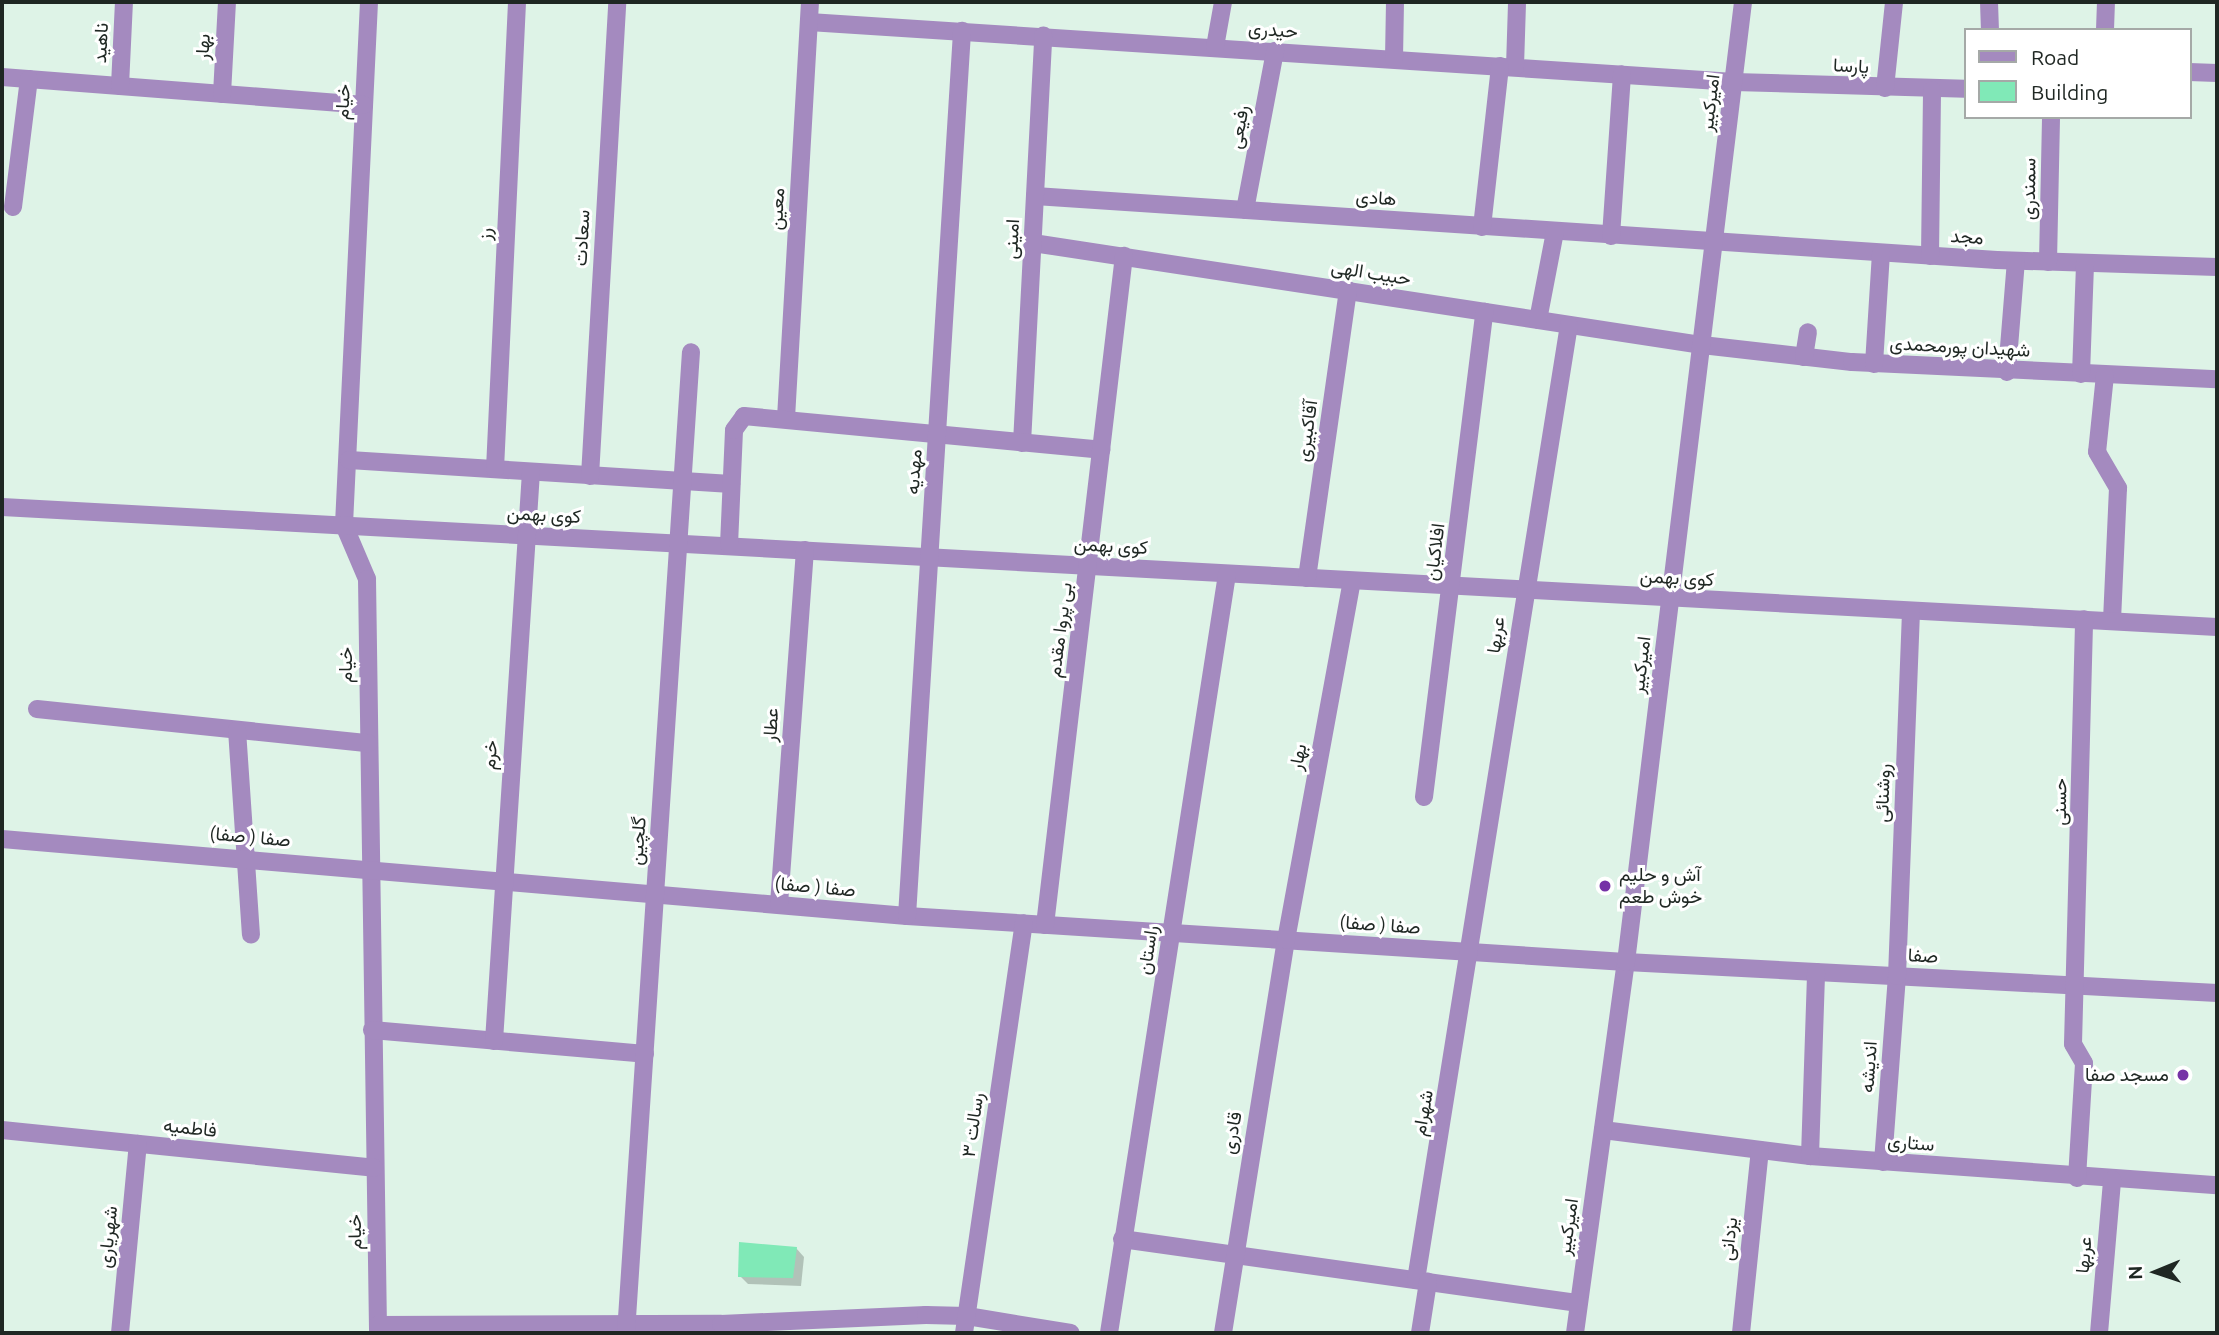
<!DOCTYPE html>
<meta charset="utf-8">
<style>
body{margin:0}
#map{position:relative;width:2219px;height:1335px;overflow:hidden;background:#def3e7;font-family:Ubuntu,Vazirmatn,sans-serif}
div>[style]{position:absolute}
.shadow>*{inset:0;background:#0003}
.building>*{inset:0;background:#80e9b7}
.minor>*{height:18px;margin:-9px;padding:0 9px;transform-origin:9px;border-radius:9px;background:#a48abf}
.dots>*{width:19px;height:19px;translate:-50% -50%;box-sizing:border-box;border:4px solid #fff;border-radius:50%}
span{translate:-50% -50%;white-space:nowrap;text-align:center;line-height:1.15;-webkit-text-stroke:6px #fff;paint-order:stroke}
.street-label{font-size:19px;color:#1f2723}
.poi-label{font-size:19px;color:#1f2723}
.left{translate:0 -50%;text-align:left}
.right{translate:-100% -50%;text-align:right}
.frame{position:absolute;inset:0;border:4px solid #1f2723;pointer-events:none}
.legend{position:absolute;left:1964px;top:28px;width:228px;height:91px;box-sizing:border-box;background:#fff;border:2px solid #a5a9a7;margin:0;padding:9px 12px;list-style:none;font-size:21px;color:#1f2723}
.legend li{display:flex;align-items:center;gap:14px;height:35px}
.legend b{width:35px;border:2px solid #a5a9a7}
.north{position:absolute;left:2121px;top:1237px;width:70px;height:70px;-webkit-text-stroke:5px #fff;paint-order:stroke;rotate:268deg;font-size:19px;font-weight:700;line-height:28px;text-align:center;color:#1f2723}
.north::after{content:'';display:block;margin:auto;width:24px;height:32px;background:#1f2723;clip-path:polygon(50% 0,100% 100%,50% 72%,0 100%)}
</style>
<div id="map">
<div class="shadow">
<i style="clip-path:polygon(796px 1248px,804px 1257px,801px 1286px,748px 1284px,740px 1276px)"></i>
</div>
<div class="building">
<i style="clip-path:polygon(739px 1242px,797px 1247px,793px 1278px,738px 1277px)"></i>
</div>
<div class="minor">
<i style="left:369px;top:2px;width:524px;rotate:92.74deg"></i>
<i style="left:344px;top:525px;width:59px;rotate:66.9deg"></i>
<i style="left:367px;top:579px;width:754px;rotate:89.16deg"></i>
<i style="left:1989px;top:2px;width:28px;rotate:88deg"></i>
<i style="left:809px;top:22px;width:927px;rotate:3.71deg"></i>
<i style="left:1734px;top:82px;width:231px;rotate:1.7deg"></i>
<i style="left:2105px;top:30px;width:28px;rotate:-88deg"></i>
<i style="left:1215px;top:47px;width:46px;rotate:-79.9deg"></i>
<i style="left:1394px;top:59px;width:57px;rotate:-89deg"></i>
<i style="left:1515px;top:67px;width:65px;rotate:-88.2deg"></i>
<i style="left:2189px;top:72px;width:28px;rotate:2deg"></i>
<i style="left:2px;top:77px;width:363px;rotate:4.4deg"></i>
<i style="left:120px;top:86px;width:84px;rotate:-87.3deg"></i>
<i style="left:1885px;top:88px;width:86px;rotate:-84deg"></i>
<i style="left:222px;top:94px;width:92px;rotate:-86.9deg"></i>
<i style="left:1035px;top:196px;width:964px;rotate:3.81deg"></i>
<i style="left:1997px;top:260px;width:220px;rotate:1.8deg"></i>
<i style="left:13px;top:207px;width:129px;rotate:-82.9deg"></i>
<i style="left:1245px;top:210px;width:162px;rotate:-79.3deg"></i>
<i style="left:1482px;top:227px;width:162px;rotate:-83.6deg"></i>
<i style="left:1611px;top:236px;width:162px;rotate:-86.1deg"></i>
<i style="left:1033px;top:243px;width:677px;rotate:8.67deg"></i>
<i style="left:1702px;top:345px;width:151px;rotate:6.5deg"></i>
<i style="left:1852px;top:362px;width:365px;rotate:2.7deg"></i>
<i style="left:1930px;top:256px;width:166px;rotate:-89.3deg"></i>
<i style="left:2048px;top:262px;width:145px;rotate:-88.8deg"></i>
<i style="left:1538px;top:320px;width:90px;rotate:-79.1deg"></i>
<i style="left:1804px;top:357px;width:25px;rotate:-81deg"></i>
<i style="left:1874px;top:364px;width:111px;rotate:-86.4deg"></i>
<i style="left:2007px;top:372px;width:111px;rotate:-85.4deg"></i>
<i style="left:2081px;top:374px;width:111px;rotate:-87.9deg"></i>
<i style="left:2105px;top:375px;width:77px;rotate:95.9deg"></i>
<i style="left:2097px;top:452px;width:42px;rotate:59.7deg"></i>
<i style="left:2118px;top:488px;width:133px;rotate:92.6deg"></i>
<i style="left:786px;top:418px;width:417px;rotate:-86.7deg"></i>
<i style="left:1022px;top:443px;width:408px;rotate:-87deg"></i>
<i style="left:349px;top:460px;width:383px;rotate:3.6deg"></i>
<i style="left:495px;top:469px;width:468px;rotate:-87.3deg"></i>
<i style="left:590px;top:476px;width:475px;rotate:-86.7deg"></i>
<i style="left:2px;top:507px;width:2218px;rotate:3.1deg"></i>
<i style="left:729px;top:545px;width:115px;rotate:-87.5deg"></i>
<i style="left:734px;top:430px;width:17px;rotate:-54deg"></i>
<i style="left:744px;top:416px;width:359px;rotate:5.4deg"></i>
<i style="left:1307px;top:578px;width:291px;rotate:-81.9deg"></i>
<i style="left:37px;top:709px;width:333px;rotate:5.9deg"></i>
<i style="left:237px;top:730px;width:205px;rotate:86.1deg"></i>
<i style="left:1424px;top:797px;width:489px;rotate:-82.9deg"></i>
<i style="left:2px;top:839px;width:908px;rotate:4.86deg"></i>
<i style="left:907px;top:916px;width:720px;rotate:3.66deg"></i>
<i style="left:1626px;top:962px;width:592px;rotate:3deg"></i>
<i style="left:779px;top:904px;width:355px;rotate:-85.8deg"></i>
<i style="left:907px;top:916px;width:887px;rotate:-86.44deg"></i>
<i style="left:1045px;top:925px;width:674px;rotate:-83.27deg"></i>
<i style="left:372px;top:1030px;width:274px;rotate:5deg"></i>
<i style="left:494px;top:1041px;width:570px;rotate:-86.28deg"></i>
<i style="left:2px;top:1130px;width:374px;rotate:5.8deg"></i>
<i style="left:1603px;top:1130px;width:209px;rotate:7.2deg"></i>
<i style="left:1810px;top:1156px;width:408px;rotate:4.1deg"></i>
<i style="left:1810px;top:1156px;width:184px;rotate:-88.1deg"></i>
<i style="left:1883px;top:1162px;width:187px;rotate:-85.7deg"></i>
<i style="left:1897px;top:976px;width:365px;rotate:-87.8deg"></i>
<i style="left:2077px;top:1178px;width:115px;rotate:-86.5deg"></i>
<i style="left:2084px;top:1063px;width:22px;rotate:-120deg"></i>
<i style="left:2073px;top:1044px;width:425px;rotate:-88.5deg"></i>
<i style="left:1122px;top:1239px;width:461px;rotate:8deg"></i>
<i style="left:1416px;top:1280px;width:967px;rotate:-80.9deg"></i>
<i style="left:378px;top:1325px;width:343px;rotate:-0.2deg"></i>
<i style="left:721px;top:1324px;width:205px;rotate:-2.5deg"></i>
<i style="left:926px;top:1315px;width:41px;rotate:1.4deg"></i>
<i style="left:967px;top:1316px;width:105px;rotate:9.3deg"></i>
<i style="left:120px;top:1333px;width:190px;rotate:-84.6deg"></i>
<i style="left:626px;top:1333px;width:983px;rotate:-86.21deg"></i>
<i style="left:964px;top:1333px;width:414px;rotate:-81.7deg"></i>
<i style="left:1109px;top:1333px;width:768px;rotate:-81.16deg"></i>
<i style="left:1223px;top:1333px;width:398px;rotate:-80.9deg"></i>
<i style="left:1286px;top:940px;width:365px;rotate:-79.6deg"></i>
<i style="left:1420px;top:1333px;width:52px;rotate:-81.1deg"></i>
<i style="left:1575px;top:1333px;width:374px;rotate:-82.2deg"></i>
<i style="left:1626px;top:962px;width:967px;rotate:-83.05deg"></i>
<i style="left:1741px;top:1333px;width:184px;rotate:-84.1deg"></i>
<i style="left:2099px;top:1333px;width:154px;rotate:-85.1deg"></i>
</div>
<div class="dots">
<i style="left:1605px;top:886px;background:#7532a6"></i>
<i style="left:2183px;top:1075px;background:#7532a6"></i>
</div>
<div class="street-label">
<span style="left:1273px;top:30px;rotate:4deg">حیدری</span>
<span style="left:101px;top:43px;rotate:-87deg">ناهید</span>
<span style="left:203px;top:47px;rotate:-87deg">بهار</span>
<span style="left:1851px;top:66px;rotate:3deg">پارسا</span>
<span style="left:343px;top:102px;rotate:-87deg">خیام</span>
<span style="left:1710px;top:103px;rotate:-83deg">امیرکبیر</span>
<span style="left:1239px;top:127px;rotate:-80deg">رفیعی</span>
<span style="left:2029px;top:189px;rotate:-89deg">سمندری</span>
<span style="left:1376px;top:198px;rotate:4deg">هادی</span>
<span style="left:777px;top:209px;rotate:-87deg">معین</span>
<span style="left:485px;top:234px;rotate:-87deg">رز</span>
<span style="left:1967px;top:237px;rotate:4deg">مجد</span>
<span style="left:582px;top:238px;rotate:-87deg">سعادت</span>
<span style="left:1012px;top:239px;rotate:-87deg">امینی</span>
<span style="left:1371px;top:273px;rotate:9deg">حبیب الهی</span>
<span style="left:1960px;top:347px;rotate:3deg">شهیدان پورمحمدی</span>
<span style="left:1307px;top:431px;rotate:-82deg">آقاکبیری</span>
<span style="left:914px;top:472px;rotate:-86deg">مهدیه</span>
<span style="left:544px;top:515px;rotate:3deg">کوی بهمن</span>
<span style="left:1111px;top:546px;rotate:3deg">کوی بهمن</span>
<span style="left:1435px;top:552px;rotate:-83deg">افلاکیان</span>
<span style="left:1677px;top:578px;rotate:3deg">کوی بهمن</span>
<span style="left:1060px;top:630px;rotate:-83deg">بی پروا مقدم</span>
<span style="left:1496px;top:635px;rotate:-82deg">عربها</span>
<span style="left:346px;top:665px;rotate:-90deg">خیام</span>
<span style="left:1641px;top:665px;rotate:-83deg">امیرکبیر</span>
<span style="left:771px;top:725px;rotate:-86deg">عطار</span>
<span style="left:490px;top:755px;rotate:-86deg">خرم</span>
<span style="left:1298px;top:757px;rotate:-79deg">بهار</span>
<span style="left:1883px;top:793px;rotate:-88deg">روشنائی</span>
<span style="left:2060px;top:802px;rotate:-89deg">حسنی</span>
<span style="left:250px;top:837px;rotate:5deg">صفا ( صفا)</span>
<span style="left:638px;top:841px;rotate:-86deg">گلچین</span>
<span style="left:815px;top:887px;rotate:5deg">صفا ( صفا)</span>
<span style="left:1380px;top:925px;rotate:4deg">صفا ( صفا)</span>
<span style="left:1148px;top:950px;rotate:-81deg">راستان</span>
<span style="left:1923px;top:956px;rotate:3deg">صفا</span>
<span style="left:1869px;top:1067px;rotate:-86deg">اندیشه</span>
<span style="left:1423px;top:1113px;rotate:-80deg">شهرام</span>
<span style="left:973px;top:1125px;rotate:-82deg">رسالت ۳</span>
<span style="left:190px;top:1128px;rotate:6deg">فاطمیه</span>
<span style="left:1232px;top:1133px;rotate:-80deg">قادری</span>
<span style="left:1911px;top:1143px;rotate:5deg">ستاری</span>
<span style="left:1568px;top:1227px;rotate:-82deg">امیرکبیر</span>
<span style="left:355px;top:1232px;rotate:-91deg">خیام</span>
<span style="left:108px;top:1237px;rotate:-84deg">شهریاری</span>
<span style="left:1729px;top:1239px;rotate:-84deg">یزدانی</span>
<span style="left:2084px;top:1255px;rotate:-85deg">عربها</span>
</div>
<div class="poi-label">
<span class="left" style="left:1619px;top:886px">آش و حلیم<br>خوش طعم</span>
<span class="right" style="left:2169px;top:1075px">مسجد صفا</span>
</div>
<div class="frame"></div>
<ul class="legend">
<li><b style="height:9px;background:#a48abf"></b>Road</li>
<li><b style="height:19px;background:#80e9b7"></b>Building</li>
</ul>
<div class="north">N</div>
</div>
